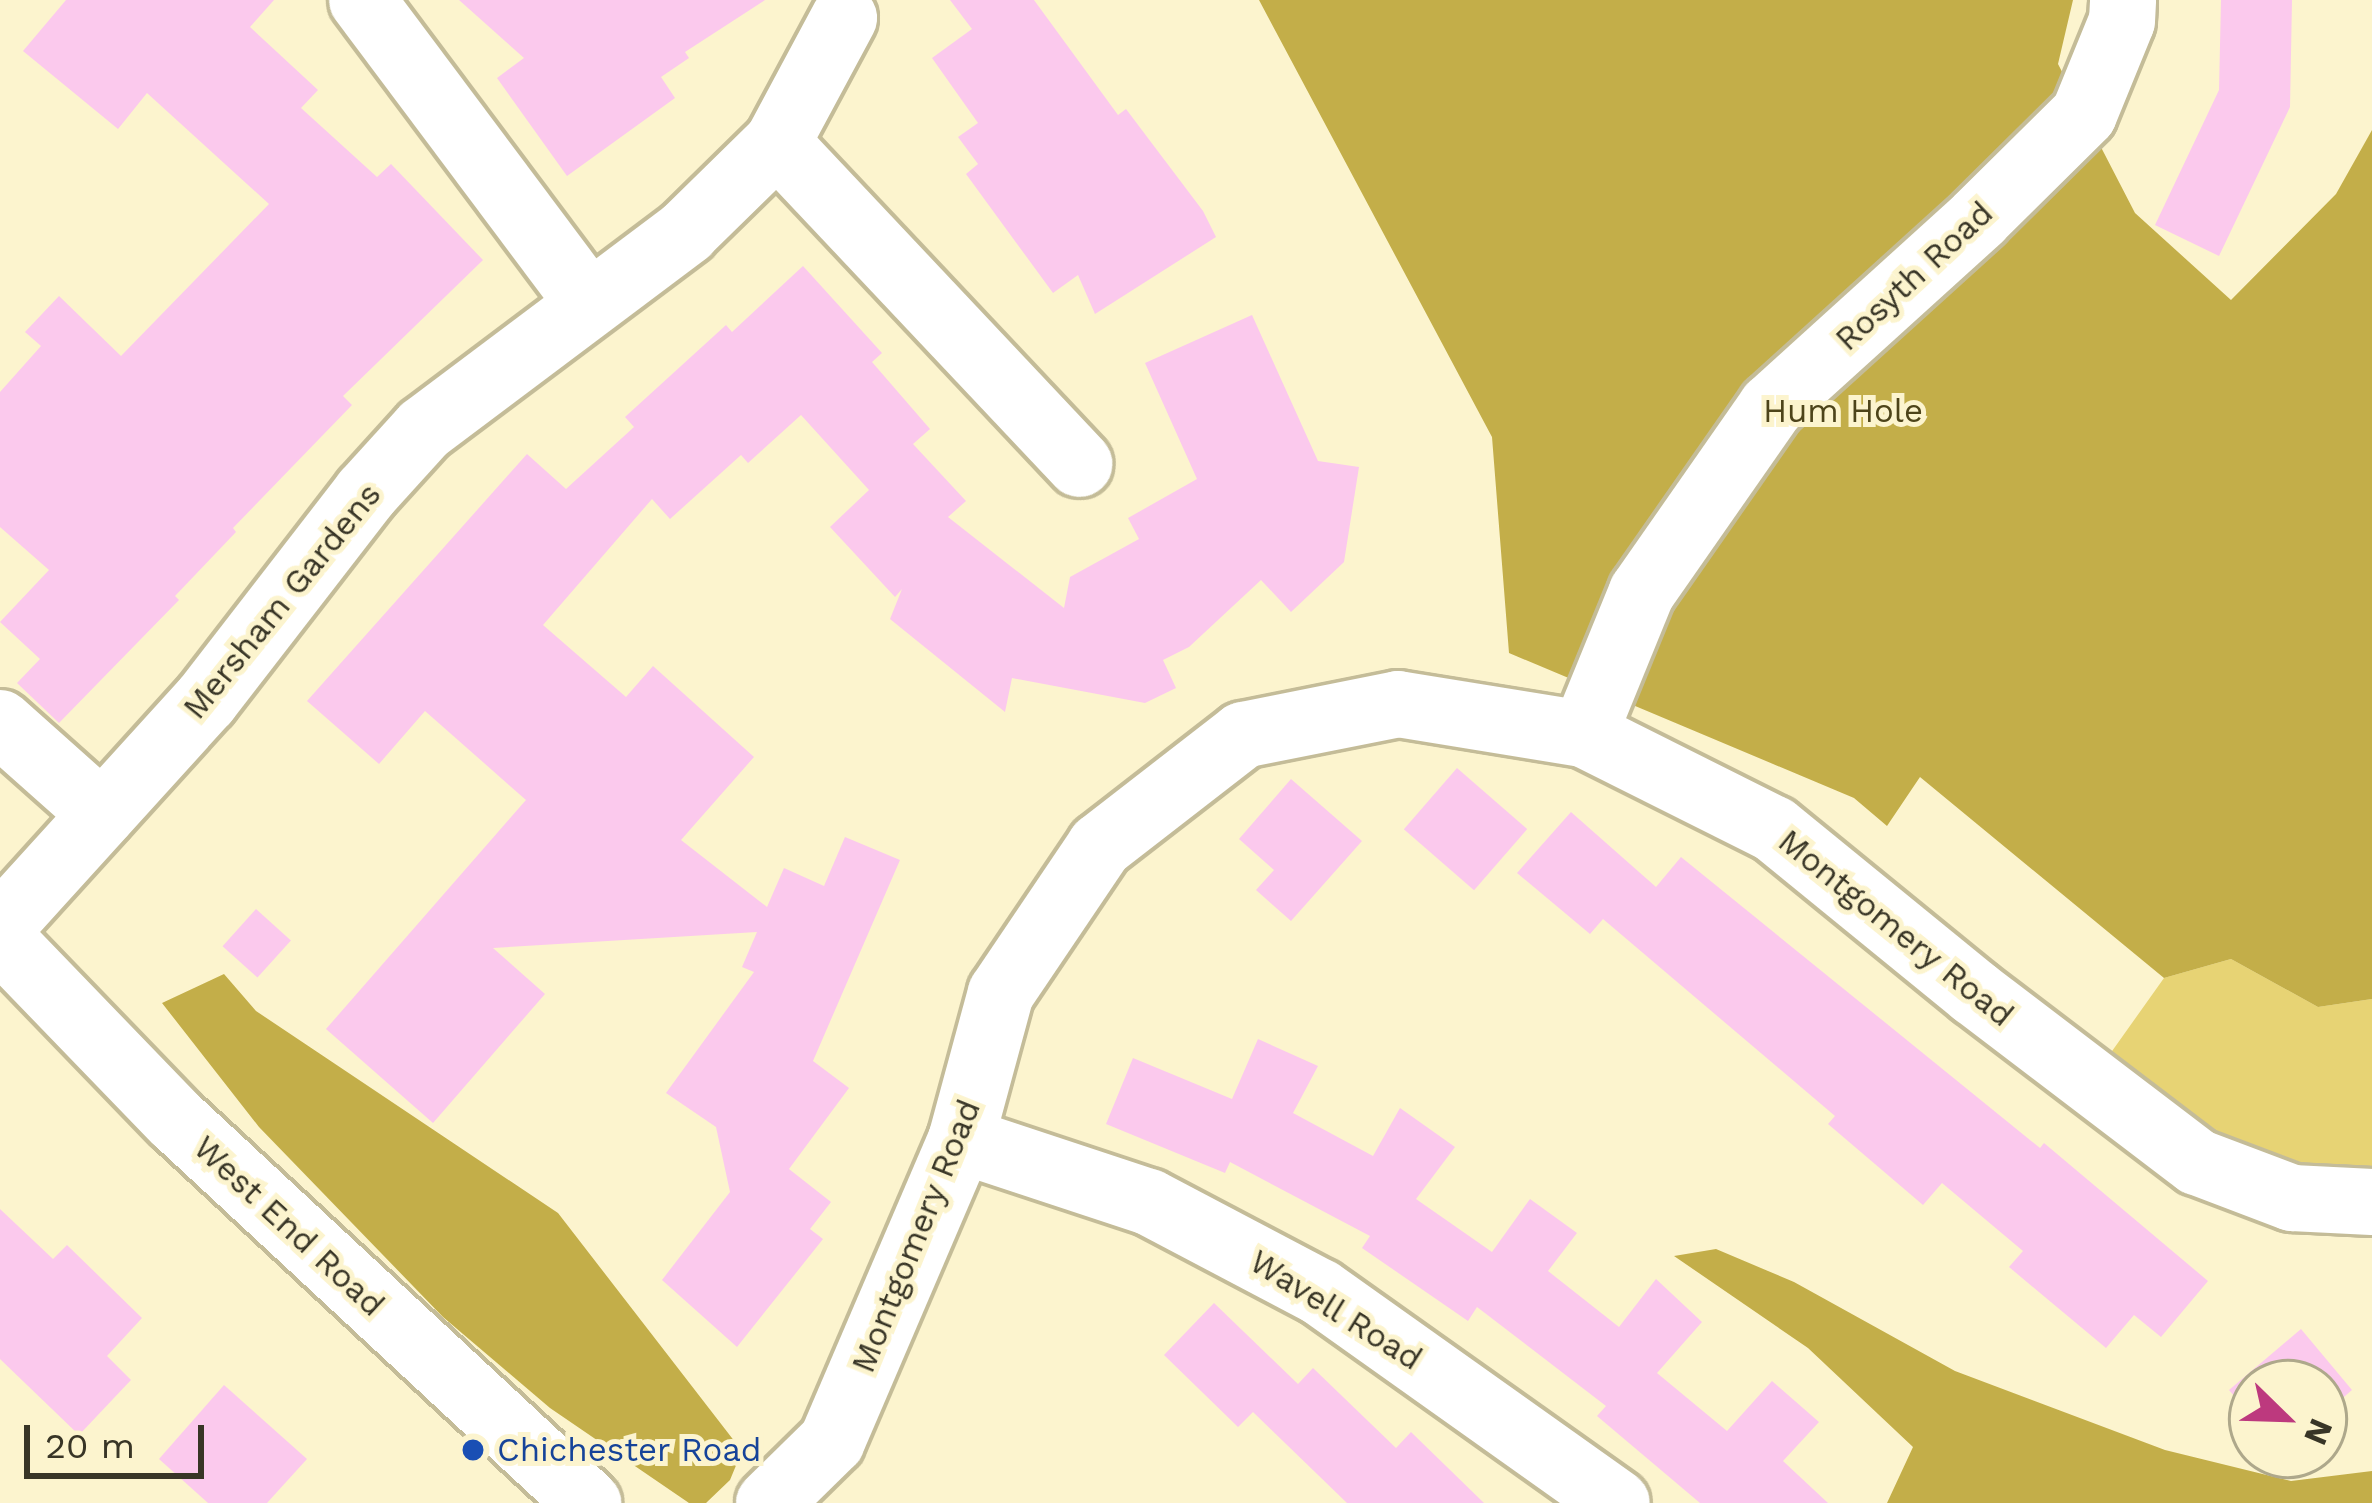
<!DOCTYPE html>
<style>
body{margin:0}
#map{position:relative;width:2372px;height:1503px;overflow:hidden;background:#fcf4ce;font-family:"Work Sans",sans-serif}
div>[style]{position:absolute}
.green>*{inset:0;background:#e7d374}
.forest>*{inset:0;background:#c3ae49}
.building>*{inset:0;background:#fbc9ed;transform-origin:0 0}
.roads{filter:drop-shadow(3px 0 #c4bc98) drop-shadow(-3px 0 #c4bc98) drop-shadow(0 3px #c4bc98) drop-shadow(0 -3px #c4bc98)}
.minor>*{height:66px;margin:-33px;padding:0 33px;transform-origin:33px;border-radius:33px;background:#fff}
.dots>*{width:33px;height:33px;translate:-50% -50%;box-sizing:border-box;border:6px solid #fcf4ce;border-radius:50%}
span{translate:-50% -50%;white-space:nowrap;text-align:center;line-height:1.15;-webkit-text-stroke:10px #fcf4ce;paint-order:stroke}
.street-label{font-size:33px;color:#383526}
.park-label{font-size:33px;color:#4d441a}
.transit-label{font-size:33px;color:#164399}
.left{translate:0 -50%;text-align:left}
.north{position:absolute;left:2228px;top:1359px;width:120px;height:120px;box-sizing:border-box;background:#fcf4ce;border:3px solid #aea88b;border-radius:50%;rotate:113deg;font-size:33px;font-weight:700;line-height:48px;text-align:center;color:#383526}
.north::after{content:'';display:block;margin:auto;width:42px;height:54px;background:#bd397e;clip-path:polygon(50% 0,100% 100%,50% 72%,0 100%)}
.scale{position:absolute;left:24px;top:1425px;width:180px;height:54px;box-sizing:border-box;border:6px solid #383526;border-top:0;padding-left:15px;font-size:36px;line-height:42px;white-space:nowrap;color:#383526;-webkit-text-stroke:9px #fcf4ce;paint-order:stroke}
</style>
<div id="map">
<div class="green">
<i style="clip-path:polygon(2231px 959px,2318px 1007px,2372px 999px,2372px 1179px,2271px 1177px,2105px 1061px,2164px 978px)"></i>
</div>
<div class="forest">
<i style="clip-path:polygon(1259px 0,2073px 0,2058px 64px,2135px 213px,2231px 300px,2336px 194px,2372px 130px,2372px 999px,2318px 1007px,2231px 959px,2164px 978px,1920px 777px,1887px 826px,1854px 798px,1509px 653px,1492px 437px)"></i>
<i style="clip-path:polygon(224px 974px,256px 1011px,558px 1213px,742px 1451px,730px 1480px,706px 1503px,689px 1503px,550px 1408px,443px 1317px,259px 1127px,162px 1003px)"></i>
<i style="clip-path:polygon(1716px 1249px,1794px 1282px,1955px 1371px,2165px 1450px,2291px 1481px,2372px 1471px,2372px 1503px,1887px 1503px,1913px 1447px,1808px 1348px,1674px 1256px)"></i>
</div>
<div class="building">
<i style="clip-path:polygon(66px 0,274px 0,250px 27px,318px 90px,301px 108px,377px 177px,391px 164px,483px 260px,343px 396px,352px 405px,233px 528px,236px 532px,175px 596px,179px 600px,59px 723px,17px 683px,40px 659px,0 622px,49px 570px,0 527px,0 392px,41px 346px,25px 332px,59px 296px,121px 356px,269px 204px,147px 93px,118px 129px,23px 51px)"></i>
<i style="clip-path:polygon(459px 0,765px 0,685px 52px,689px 58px,661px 77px,675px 98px,567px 176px,497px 78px,524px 58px)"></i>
<i style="clip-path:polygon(950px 0,1034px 0,1118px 115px,1126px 109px,1203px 211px,1216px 237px,1095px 314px,1078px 275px,1053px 293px,966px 174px,978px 164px,958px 137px,978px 123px,932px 58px,972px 29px)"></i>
<i style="clip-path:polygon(2221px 0,2292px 0,2290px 107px,2219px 256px,2155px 225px,2219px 90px)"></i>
<i style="clip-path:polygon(803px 266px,882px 353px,872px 362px,930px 429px,913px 444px,966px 501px,948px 517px,1064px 608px,1070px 577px,1139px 539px,1128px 518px,1197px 479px,1145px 363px,1252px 315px,1318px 461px,1359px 467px,1344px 562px,1291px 612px,1261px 580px,1189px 647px,1163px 660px,1176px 688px,1145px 703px,1012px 678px,1005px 712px,890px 619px,902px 589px,895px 597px,830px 527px,869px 490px,801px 415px,748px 463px,741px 455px,670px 519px,652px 499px,543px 625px,626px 697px,653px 666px,754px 757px,681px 840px,767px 907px,784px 868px,824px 886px,845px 837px,900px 860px,813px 1061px,849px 1088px,789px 1169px,831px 1202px,810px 1229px,823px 1239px,737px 1347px,662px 1280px,730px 1192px,716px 1127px,666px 1093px,754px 972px,742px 967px,757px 932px,493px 948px,545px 994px,433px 1123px,326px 1029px,526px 800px,425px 711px,379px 764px,307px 701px,527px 454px,566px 489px,634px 427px,625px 417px,726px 325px,732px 332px)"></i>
<i style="left:1457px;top:768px;width:93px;height:81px;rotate:41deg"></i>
<i style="clip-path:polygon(1291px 779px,1362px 841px,1291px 921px,1256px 890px,1274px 870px,1239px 839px)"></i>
<i style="clip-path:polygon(1571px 812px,1656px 887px,1681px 857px,2040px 1148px,2044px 1143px,2208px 1281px,2161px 1337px,2134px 1315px,2106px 1348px,2009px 1267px,2023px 1251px,1942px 1183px,1923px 1205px,1828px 1124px,1835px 1116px,1603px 919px,1590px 934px,1517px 873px)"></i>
<i style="left:256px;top:909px;width:47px;height:50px;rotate:42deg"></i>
<i style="clip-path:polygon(1258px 1039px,1318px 1066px,1293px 1113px,1373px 1156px,1400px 1108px,1455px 1147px,1416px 1199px,1492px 1252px,1530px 1199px,1577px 1233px,1548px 1271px,1619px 1327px,1656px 1279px,1702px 1322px,1657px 1373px,1727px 1431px,1772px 1381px,1819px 1422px,1783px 1461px,1828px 1503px,1700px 1503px,1597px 1416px,1606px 1406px,1477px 1307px,1468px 1321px,1362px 1248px,1370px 1236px,1230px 1162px,1225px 1173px,1106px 1124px,1133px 1058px,1232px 1099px)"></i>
<i style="clip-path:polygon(0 1209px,53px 1259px,67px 1245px,142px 1318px,107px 1356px,131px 1380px,79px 1435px,0 1359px)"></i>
<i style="clip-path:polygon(1214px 1303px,1298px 1384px,1313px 1368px,1396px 1448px,1411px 1432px,1484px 1503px,1347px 1503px,1253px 1412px,1238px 1427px,1164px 1355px)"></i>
<i style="clip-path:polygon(2301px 1329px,2352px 1390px,2324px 1414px,2324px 1383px,2252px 1383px,2252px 1417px,2229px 1390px)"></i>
<i style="clip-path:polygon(224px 1385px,307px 1459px,267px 1503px,208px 1503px,159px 1459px)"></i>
</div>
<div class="roads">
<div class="minor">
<i style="left:362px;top:0;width:379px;rotate:53.2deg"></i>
<i style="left:777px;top:143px;width:441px;rotate:46.7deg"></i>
<i style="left:0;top:723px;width:137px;rotate:41.7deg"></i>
<i style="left:1584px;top:734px;width:153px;rotate:-67.8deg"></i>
<i style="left:1642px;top:592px;width:226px;rotate:-55.1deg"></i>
<i style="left:1771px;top:407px;width:280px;rotate:-42.2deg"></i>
<i style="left:1978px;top:219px;width:149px;rotate:-44.7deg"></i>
<i style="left:2084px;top:114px;width:100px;rotate:-67.8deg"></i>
<i style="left:2122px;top:21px;width:21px;rotate:-87deg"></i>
<i style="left:0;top:927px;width:307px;rotate:-47.8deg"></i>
<i style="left:206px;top:700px;width:262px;rotate:-52.3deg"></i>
<i style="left:366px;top:493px;width:86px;rotate:-47.8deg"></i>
<i style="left:424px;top:429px;width:328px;rotate:-36.9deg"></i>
<i style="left:686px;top:232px;width:127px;rotate:-44.4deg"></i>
<i style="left:777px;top:143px;width:142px;rotate:-61.8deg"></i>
<i style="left:0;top:938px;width:253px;rotate:46deg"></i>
<i style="left:176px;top:1120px;width:563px;rotate:42.91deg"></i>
<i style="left:961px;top:1140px;width:198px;rotate:18.3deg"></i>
<i style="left:1149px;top:1202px;width:193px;rotate:27.8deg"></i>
<i style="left:1320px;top:1292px;width:364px;rotate:35.4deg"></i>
<i style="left:769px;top:1503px;width:88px;rotate:-44.5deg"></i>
<i style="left:832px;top:1441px;width:327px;rotate:-66.8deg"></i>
<i style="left:961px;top:1140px;width:152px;rotate:-74.8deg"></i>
<i style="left:1001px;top:993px;width:177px;rotate:-56deg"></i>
<i style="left:1100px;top:846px;width:181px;rotate:-37.8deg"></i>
<i style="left:1243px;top:735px;width:158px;rotate:-11.3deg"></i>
<i style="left:1398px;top:704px;width:188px;rotate:9.2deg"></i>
<i style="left:1584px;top:734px;width:212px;rotate:26.6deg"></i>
<i style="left:1774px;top:829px;width:259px;rotate:39.2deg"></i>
<i style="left:1975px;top:993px;width:279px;rotate:37.3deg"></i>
<i style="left:2197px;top:1162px;width:102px;rotate:20.8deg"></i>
<i style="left:2292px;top:1198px;width:80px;rotate:2.9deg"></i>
</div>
</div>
<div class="dots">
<i style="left:473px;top:1450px;background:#1a4fb4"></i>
</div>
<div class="street-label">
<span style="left:1914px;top:276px;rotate:-43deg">Rosyth Road</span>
<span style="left:282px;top:601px;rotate:-51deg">Mersham Gardens</span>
<span style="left:1896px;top:928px;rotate:39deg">Montgomery Road</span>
<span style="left:289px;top:1226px;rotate:43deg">West End Road</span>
<span style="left:916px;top:1236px;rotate:-68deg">Montgomery Road</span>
<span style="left:1336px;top:1310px;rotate:32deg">Wavell Road</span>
</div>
<div class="park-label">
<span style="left:1843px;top:411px">Hum Hole</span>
</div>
<div class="transit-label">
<span class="left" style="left:497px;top:1450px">Chichester Road</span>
</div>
<div class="north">N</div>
<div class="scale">20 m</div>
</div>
